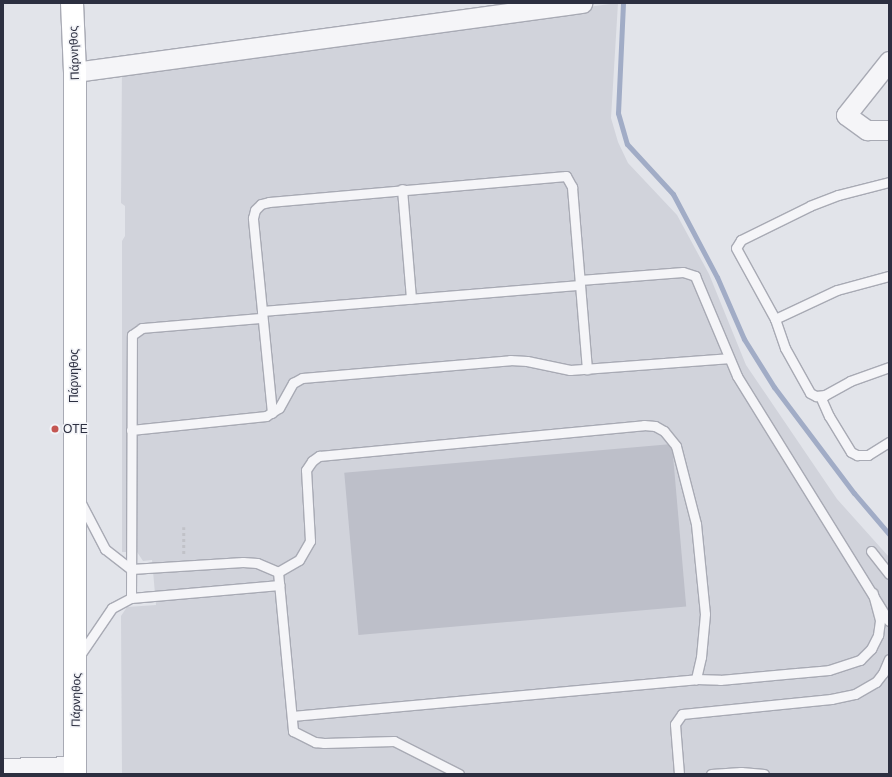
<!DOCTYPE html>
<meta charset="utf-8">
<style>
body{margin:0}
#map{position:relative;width:892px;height:777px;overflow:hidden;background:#e2e4ea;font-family:Barlow,sans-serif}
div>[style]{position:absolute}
.built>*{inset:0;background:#d1d3db}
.stream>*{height:5px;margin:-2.5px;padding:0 2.5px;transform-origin:2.5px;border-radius:2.5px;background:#a1acc6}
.building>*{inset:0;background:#bdbfc9;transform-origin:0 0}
.path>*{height:2.5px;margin-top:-1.25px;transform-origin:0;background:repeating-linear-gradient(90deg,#c1c2c8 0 3px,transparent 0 6px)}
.roads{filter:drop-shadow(1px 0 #a8aab4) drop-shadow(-1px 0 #a8aab4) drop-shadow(0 1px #a8aab4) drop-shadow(0 -1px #a8aab4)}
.lane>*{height:9px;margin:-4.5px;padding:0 4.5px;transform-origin:4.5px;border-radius:4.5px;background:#f5f5f8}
.street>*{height:19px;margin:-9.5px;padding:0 9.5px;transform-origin:9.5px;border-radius:9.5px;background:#f5f5f8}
.secondary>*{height:22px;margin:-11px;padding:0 11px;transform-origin:11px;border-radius:11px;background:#fff}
.dots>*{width:11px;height:11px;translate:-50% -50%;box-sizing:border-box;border:2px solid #f2f3f7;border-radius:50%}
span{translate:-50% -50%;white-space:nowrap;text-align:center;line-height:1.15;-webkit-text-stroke:3px #f2f3f7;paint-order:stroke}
.street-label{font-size:12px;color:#2c2f40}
.poi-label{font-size:12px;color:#2c2f40}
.left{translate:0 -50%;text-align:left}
.frame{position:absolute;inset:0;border:4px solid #2c2f40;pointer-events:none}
</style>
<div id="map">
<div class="built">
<i style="clip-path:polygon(618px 3px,611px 118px,618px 142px,628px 163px,677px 215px,709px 274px,746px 365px,837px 499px,889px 557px,889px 774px,122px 774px,121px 616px,127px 607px,156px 605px,152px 560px,143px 561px,137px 552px,122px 552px,122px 241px,125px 236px,125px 206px,121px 203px,122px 64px,271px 49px)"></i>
</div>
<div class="stream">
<i style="left:623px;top:3px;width:110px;rotate:92.6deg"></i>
<i style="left:618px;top:113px;width:32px;rotate:74deg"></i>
<i style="left:627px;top:144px;width:68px;rotate:47.4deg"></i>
<i style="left:673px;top:194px;width:94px;rotate:62.1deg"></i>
<i style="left:717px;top:277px;width:68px;rotate:66.5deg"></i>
<i style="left:744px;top:339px;width:57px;rotate:58deg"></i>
<i style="left:774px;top:387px;width:133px;rotate:53deg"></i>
<i style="left:854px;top:493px;width:54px;rotate:49.5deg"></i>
</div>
<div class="building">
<i style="left:672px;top:444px;width:163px;height:329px;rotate:85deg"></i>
</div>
<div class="path">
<i style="left:184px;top:527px;width:27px;rotate:90deg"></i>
</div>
<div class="roads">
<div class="lane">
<i style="left:889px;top:182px;width:53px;rotate:165.7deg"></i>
<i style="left:838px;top:195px;width:30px;rotate:159deg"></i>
<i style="left:810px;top:206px;width:77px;rotate:153.8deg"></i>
<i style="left:741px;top:240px;width:9px;rotate:122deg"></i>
<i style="left:736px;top:248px;width:81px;rotate:61.2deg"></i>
<i style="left:775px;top:319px;width:31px;rotate:71deg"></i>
<i style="left:785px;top:348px;width:51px;rotate:60.9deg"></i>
<i style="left:810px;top:393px;width:7px;rotate:27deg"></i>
<i style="left:816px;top:396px;width:9px;rotate:-6deg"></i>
<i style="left:825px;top:395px;width:29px;rotate:-29deg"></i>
<i style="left:850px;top:381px;width:41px;rotate:-19.7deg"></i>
<i style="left:402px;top:189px;width:110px;rotate:85.3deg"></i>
<i style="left:580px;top:280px;width:103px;rotate:-4.4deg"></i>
<i style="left:683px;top:272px;width:13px;rotate:18deg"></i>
<i style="left:695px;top:276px;width:108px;rotate:67.2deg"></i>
<i style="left:737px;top:376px;width:288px;rotate:58.2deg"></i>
<i style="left:262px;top:311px;width:319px;rotate:-4.7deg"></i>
<i style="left:775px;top:319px;width:68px;rotate:-25.1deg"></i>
<i style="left:837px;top:290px;width:54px;rotate:-15.1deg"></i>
<i style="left:820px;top:396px;width:22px;rotate:66deg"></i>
<i style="left:829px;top:416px;width:42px;rotate:58.6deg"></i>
<i style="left:851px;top:452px;width:7px;rotate:27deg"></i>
<i style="left:857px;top:455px;width:11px"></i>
<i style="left:868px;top:455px;width:25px;rotate:-32deg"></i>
<i style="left:272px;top:413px;width:196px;rotate:-95.6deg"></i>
<i style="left:253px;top:218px;width:8px;rotate:-76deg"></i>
<i style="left:255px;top:210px;width:8px;rotate:-45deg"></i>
<i style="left:261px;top:204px;width:8px;rotate:-14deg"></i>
<i style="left:269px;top:202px;width:298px;rotate:-5deg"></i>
<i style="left:566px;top:176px;width:13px;rotate:61deg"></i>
<i style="left:572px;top:187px;width:183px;rotate:85.3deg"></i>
<i style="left:131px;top:430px;width:136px;rotate:-5.9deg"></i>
<i style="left:266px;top:416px;width:15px;rotate:-32deg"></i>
<i style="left:279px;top:408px;width:29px;rotate:-61deg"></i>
<i style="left:293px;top:383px;width:10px;rotate:-29deg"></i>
<i style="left:302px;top:378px;width:209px;rotate:-4.9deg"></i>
<i style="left:510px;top:360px;width:17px;rotate:3deg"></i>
<i style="left:527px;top:361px;width:44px;rotate:11.8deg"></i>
<i style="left:570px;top:370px;width:158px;rotate:-4.3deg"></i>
<i style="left:81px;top:503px;width:52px;rotate:62.4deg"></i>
<i style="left:105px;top:549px;width:33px;rotate:38deg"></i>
<i style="left:131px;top:569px;width:112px;rotate:-3.6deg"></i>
<i style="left:243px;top:562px;width:14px;rotate:4deg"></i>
<i style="left:257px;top:563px;width:23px;rotate:23deg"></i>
<i style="left:871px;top:551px;width:29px;rotate:52deg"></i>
<i style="left:278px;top:572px;width:24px;rotate:-30deg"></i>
<i style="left:299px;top:560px;width:22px;rotate:-60deg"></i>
<i style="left:310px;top:541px;width:71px;rotate:-93.2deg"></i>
<i style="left:306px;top:470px;width:11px;rotate:-56deg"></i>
<i style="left:312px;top:461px;width:9px;rotate:-36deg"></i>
<i style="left:319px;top:456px;width:326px;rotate:-5.4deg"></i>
<i style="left:644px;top:425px;width:11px;rotate:5deg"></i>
<i style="left:655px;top:426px;width:10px;rotate:29deg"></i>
<i style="left:664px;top:431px;width:19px;rotate:51deg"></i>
<i style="left:676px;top:446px;width:81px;rotate:75.6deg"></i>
<i style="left:696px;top:524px;width:90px;rotate:84.3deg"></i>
<i style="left:705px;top:614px;width:43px;rotate:95.3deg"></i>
<i style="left:701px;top:657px;width:23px;rotate:103deg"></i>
<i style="left:278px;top:572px;width:160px;rotate:84.6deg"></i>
<i style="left:293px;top:731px;width:25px;rotate:27deg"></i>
<i style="left:315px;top:742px;width:9px;rotate:6deg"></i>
<i style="left:324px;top:743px;width:70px;rotate:-1.6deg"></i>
<i style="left:394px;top:741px;width:73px;rotate:26.9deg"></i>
<i style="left:131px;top:598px;width:263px;rotate:-89.8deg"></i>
<i style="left:132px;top:335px;width:12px;rotate:-35deg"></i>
<i style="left:142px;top:328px;width:120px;rotate:-4.8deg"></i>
<i style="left:80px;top:655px;width:57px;rotate:-55.8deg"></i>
<i style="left:112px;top:608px;width:21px;rotate:-28deg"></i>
<i style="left:131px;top:598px;width:149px;rotate:-5deg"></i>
<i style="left:292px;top:716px;width:406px;rotate:-5.2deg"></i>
<i style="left:696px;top:679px;width:24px;rotate:2deg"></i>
<i style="left:720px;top:680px;width:109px;rotate:-5.2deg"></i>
<i style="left:829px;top:670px;width:33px;rotate:-18deg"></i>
<i style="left:860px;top:660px;width:16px;rotate:-45deg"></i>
<i style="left:871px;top:649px;width:16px;rotate:-63deg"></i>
<i style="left:878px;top:635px;width:15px;rotate:-82deg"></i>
<i style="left:880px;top:620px;width:28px;rotate:-105deg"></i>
<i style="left:679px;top:774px;width:50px;rotate:-94.6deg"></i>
<i style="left:675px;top:724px;width:12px;rotate:-55deg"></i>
<i style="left:682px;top:714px;width:150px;rotate:-5.7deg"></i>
<i style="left:831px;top:699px;width:25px;rotate:-12deg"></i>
<i style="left:855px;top:694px;width:24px;rotate:-30deg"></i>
<i style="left:876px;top:682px;width:11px;rotate:-52deg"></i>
<i style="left:883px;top:673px;width:15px;rotate:-67deg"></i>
<i style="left:711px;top:774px;width:30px;rotate:-4deg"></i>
<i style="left:741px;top:772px;width:23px;rotate:5deg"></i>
</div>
<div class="street">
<i style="left:889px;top:61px;width:69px;rotate:128.5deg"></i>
<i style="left:846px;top:115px;width:26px;rotate:36deg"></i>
<i style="left:867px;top:130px;width:22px"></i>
<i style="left:75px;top:72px;width:512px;rotate:-7.75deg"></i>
<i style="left:3px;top:768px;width:72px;rotate:-1.6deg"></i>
</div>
<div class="secondary">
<i style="left:72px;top:3px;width:69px;rotate:87.5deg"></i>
<i style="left:75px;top:72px;width:702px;rotate:90deg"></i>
</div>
</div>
<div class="dots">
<i style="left:55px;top:429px;background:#c45652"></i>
</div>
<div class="street-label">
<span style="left:74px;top:53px;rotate:-92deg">Πάρνηθος</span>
<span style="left:74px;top:376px;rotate:-90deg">Πάρνηθος</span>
<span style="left:76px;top:700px;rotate:-89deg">Πάρνηθος</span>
</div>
<div class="poi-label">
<span class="left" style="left:63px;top:429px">ΟΤΕ</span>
</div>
<div class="frame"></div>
</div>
